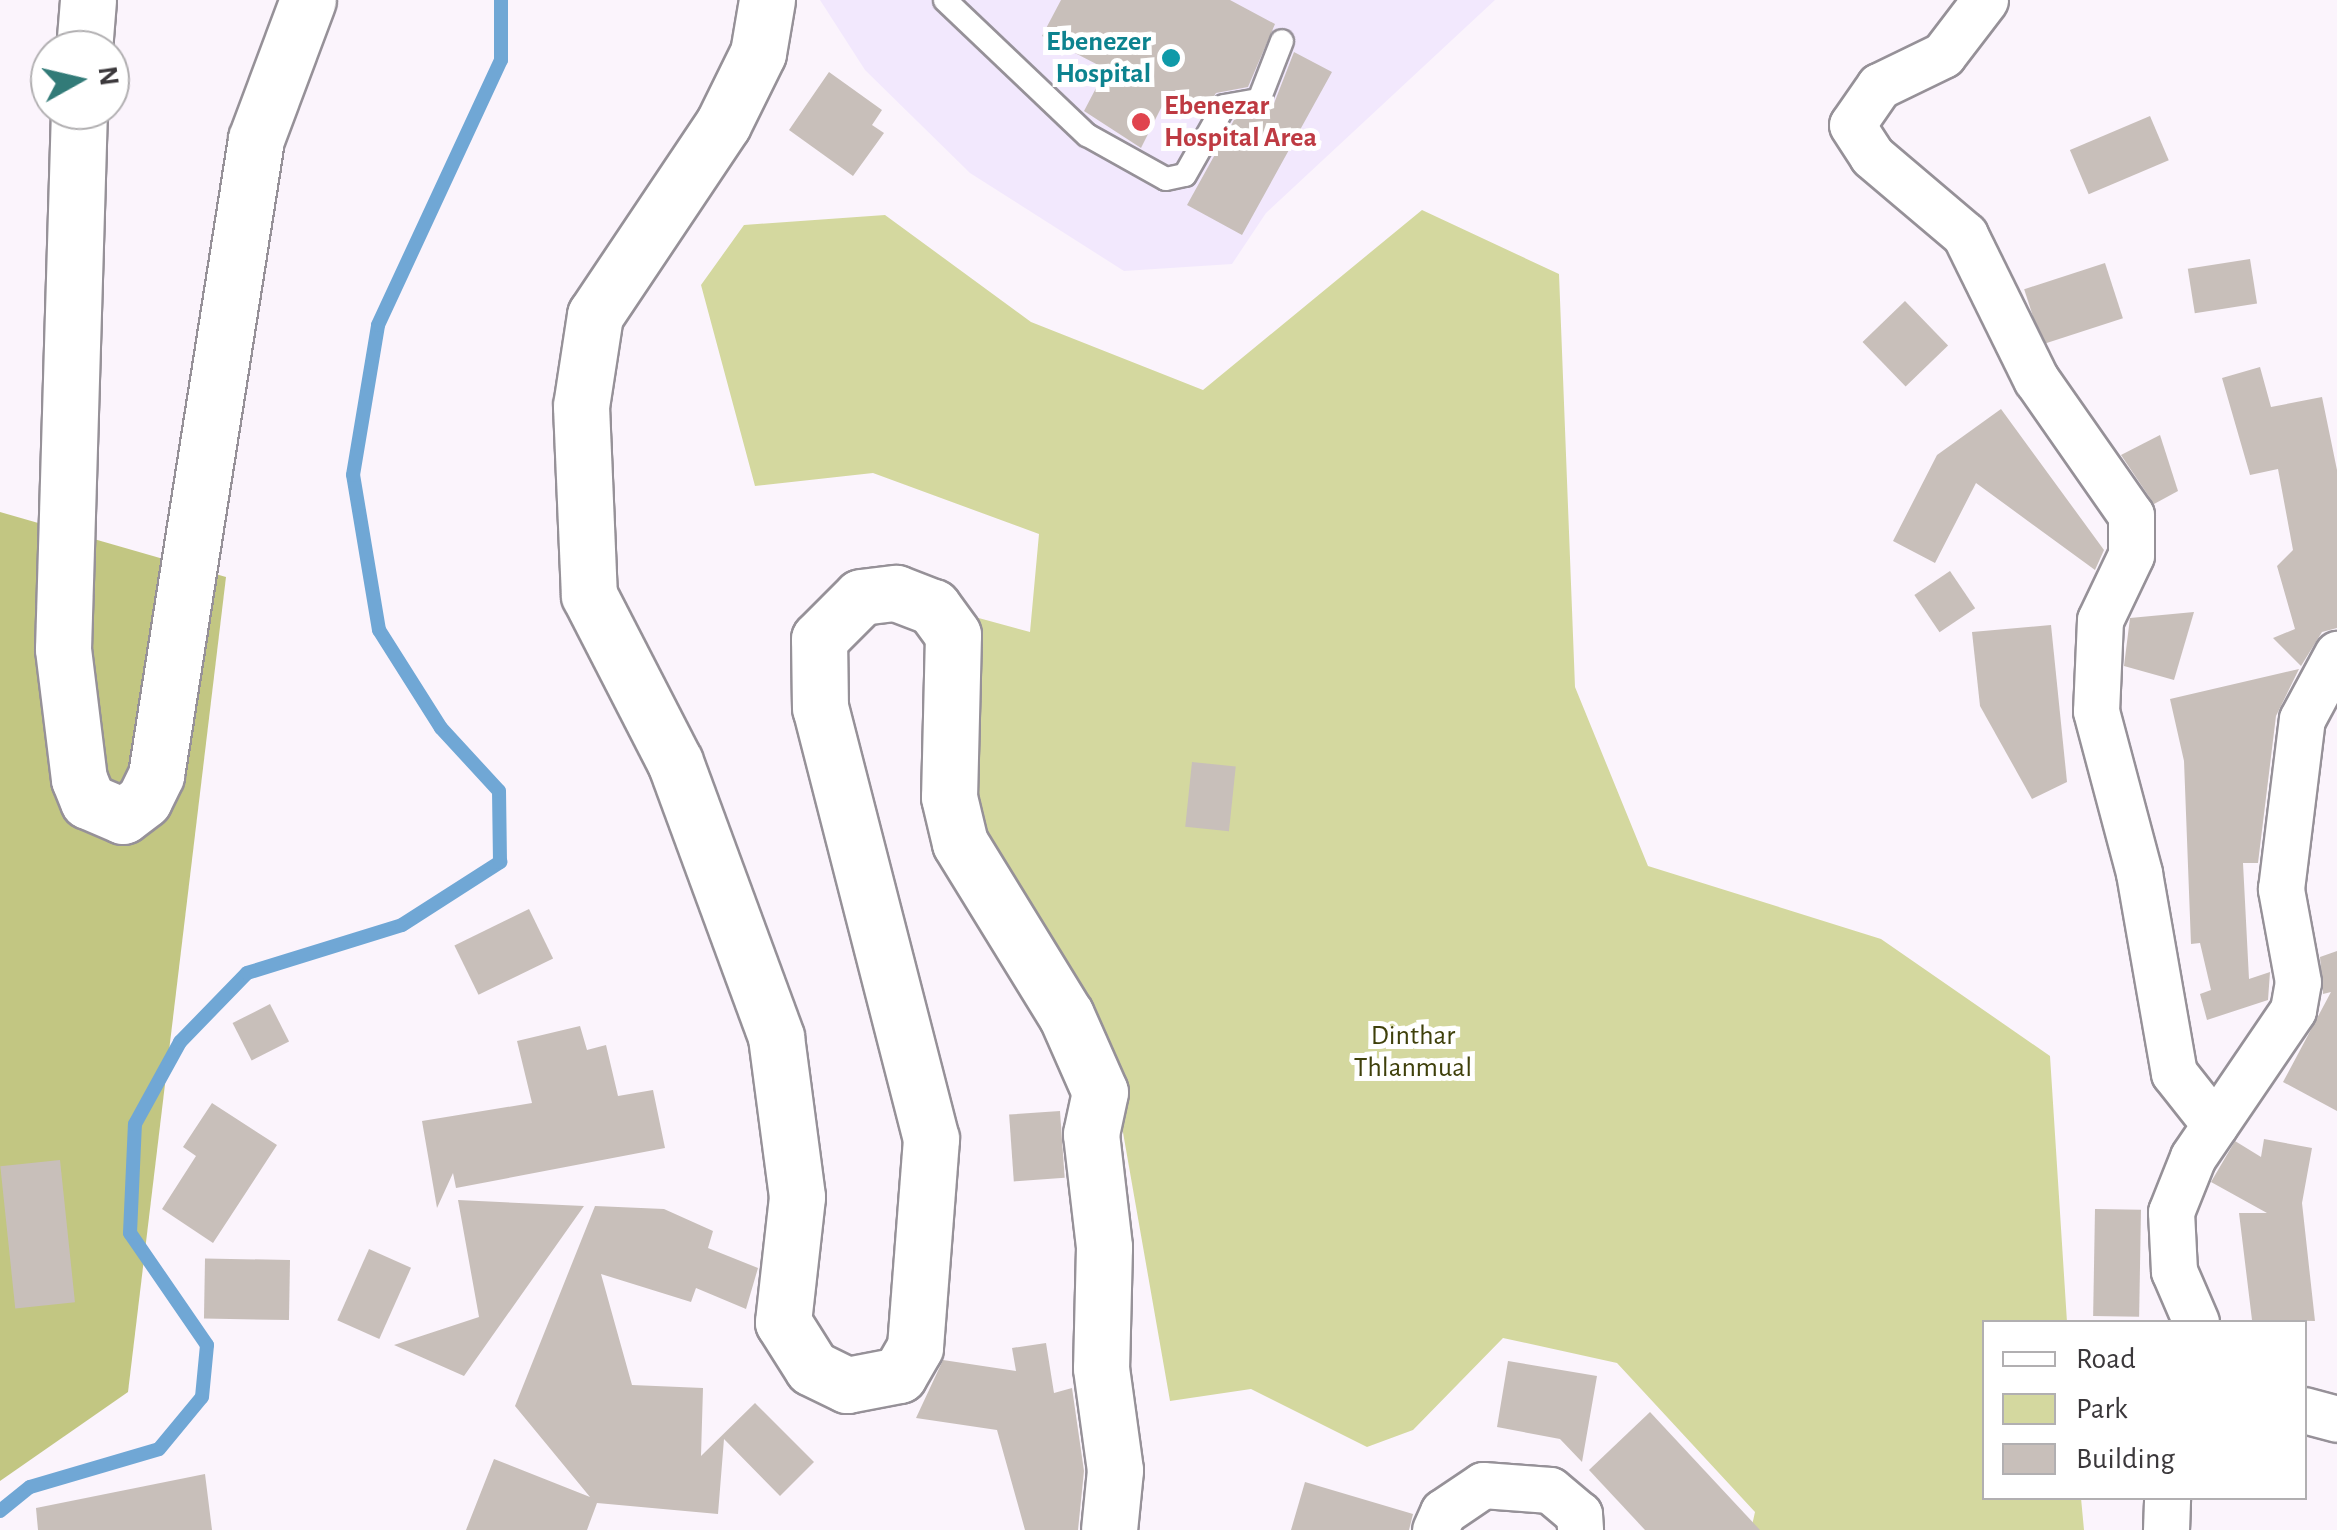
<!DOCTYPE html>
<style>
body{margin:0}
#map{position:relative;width:2337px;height:1530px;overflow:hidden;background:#fbf4fc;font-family:"Alegreya Sans",sans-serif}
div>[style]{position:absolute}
.medical>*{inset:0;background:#f2e8fd}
.green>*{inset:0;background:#d4d89f}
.forest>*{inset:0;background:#c2c682}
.stream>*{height:14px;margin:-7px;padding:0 7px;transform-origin:7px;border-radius:7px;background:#70a7d5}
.building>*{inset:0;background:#c8bfba;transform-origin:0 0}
.roads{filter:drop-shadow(2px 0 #969198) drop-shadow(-2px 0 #969198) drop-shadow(0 2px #969198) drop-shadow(0 -2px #969198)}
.service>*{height:22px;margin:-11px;padding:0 11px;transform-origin:11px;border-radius:11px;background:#fff}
.minor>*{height:45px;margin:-22.5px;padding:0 22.5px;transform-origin:22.5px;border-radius:22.5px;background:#fff}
.tertiary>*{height:55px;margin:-27.5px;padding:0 27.5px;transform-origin:27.5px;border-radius:27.5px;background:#fff}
.dots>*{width:28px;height:28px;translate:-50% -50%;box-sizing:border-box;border:5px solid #fff;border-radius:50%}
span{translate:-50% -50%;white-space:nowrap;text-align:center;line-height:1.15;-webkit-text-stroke:10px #fff;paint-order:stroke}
.culture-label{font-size:28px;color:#0d838f;font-weight:700}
.right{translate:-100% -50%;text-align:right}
.health-label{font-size:28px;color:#be3a42;font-weight:700}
.left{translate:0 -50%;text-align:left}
.park-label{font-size:28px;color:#3f400b}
.legend{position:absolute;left:1982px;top:1320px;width:325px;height:180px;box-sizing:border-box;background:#fff;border:2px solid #b1afb1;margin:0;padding:12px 18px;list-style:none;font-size:30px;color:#3b383b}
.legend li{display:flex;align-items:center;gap:20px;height:50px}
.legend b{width:50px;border:2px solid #b1afb1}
.north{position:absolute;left:30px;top:30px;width:100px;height:100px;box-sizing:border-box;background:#fff;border:2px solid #b1afb1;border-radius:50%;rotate:82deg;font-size:28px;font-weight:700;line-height:40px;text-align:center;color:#3b383b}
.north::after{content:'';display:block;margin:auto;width:35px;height:45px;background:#327b78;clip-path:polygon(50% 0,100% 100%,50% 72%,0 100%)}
</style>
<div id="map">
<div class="medical">
<i style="clip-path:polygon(820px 0,1495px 0,1266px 213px,1232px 264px,1124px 271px,970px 173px,865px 70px)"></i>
</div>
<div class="green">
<i style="clip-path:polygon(1422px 210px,1559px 274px,1575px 687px,1648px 866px,1881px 939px,2050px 1056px,2067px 1322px,1984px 1322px,1984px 1498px,2081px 1498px,2084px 1530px,1751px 1530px,1755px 1512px,1617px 1363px,1503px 1338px,1413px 1430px,1367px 1447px,1251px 1389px,1170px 1401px,1107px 1041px,972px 830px,964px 614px,1030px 632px,1039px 534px,873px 473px,755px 486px,701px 285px,744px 225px,885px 215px,1031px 322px,1203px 390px)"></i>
</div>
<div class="forest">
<i style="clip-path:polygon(0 512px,226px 577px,128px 1392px,0 1481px)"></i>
</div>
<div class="stream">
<i style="left:0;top:1511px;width:38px;rotate:-39deg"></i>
<i style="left:30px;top:1487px;width:134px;rotate:-16.4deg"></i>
<i style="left:159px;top:1449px;width:67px;rotate:-50.4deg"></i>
<i style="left:202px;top:1397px;width:52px;rotate:-84.5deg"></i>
<i style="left:207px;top:1345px;width:136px;rotate:-124.5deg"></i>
<i style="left:130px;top:1233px;width:109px;rotate:-87.4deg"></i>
<i style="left:135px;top:1124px;width:94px;rotate:-61.2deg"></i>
<i style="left:180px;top:1042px;width:96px;rotate:-45.8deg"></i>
<i style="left:247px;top:973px;width:162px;rotate:-17.2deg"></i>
<i style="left:402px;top:925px;width:117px;rotate:-32.7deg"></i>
<i style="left:500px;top:862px;width:71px;rotate:-90.8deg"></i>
<i style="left:499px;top:791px;width:86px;rotate:-132.6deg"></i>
<i style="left:441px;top:728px;width:116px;rotate:-122.3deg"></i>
<i style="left:379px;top:630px;width:157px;rotate:-99.5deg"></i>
<i style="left:353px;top:475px;width:152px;rotate:-80.5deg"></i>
<i style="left:378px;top:325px;width:292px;rotate:-65.1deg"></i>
<i style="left:501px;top:60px;width:60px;rotate:-90deg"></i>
</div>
<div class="building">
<i style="clip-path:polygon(1061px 0,1230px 0,1275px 24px,1248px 87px,1216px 93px,1200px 119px,1165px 100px,1141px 148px,1084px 111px,1106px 69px,1042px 36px)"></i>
<i style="clip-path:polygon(1294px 52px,1332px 72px,1242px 235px,1187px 205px,1234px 120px,1273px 106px)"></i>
<i style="clip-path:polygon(829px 72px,882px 110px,872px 125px,884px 133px,853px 176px,789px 130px)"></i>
<i style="left:2150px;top:116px;width:48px;height:87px;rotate:67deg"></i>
<i style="left:2250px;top:259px;width:45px;height:63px;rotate:81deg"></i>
<i style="left:2105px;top:263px;width:58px;height:85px;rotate:72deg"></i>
<i style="left:1905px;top:301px;width:62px;height:59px;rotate:46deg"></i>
<i style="clip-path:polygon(2260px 367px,2271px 407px,2322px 397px,2337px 470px,2337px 628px,2322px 632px,2301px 666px,2273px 638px,2295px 629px,2277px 566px,2293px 550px,2278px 469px,2250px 475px,2222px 378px)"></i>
<i style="clip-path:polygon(2001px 409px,2104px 550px,2095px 570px,1976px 483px,1935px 563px,1893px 541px,1937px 455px)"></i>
<i style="clip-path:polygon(2160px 435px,2178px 491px,2154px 504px,2121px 455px)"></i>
<i style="left:1950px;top:571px;width:45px;height:43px;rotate:56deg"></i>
<i style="clip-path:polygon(2194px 612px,2174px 680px,2124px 666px,2130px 618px)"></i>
<i style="clip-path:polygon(2051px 625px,2067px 782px,2032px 799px,1980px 706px,1972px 632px)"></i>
<i style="clip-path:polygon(2299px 669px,2276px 716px,2258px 863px,2243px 863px,2249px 979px,2270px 972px,2268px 1000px,2207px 1020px,2200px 994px,2211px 990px,2200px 943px,2191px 944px,2184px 761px,2170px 699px)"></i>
<i style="left:1192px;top:762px;width:44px;height:65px;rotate:6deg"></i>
<i style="left:529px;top:909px;width:55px;height:83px;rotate:64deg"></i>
<i style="clip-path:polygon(2337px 951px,2337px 1111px,2283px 1082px,2331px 992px,2323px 994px,2320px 957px)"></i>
<i style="left:270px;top:1004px;width:42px;height:42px;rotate:63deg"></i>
<i style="clip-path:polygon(580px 1026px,587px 1050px,606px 1045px,618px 1096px,653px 1090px,665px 1148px,456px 1188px,453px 1173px,437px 1208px,422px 1121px,532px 1103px,517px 1041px)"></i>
<i style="clip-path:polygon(212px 1103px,277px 1145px,213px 1243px,162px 1209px,196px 1156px,183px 1147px)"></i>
<i style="left:1060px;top:1111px;width:67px;height:51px;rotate:86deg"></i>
<i style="clip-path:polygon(2264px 1139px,2312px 1148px,2302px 1203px,2315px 1321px,2252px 1320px,2239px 1213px,2267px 1213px,2211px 1182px,2235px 1141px,2261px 1157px)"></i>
<i style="left:60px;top:1160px;width:143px;height:60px;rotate:84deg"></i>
<i style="clip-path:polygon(458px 1200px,584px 1206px,464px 1376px,394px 1345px,479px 1317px)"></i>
<i style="clip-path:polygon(595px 1206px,664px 1209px,713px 1231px,708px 1248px,758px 1268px,746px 1309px,696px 1288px,691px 1302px,601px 1274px,632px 1385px,703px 1388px,701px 1456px,755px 1403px,814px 1462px,780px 1496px,724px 1439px,718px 1514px,597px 1503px,587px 1530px,466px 1530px,494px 1459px,590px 1497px,515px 1406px)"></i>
<i style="left:2095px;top:1209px;width:46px;height:107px;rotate:1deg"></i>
<i style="left:369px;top:1249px;width:46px;height:78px;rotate:24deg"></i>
<i style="left:290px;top:1260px;width:60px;height:85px;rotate:91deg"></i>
<i style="clip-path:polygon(1046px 1343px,1054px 1393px,1072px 1388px,1084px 1471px,1078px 1530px,1025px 1530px,997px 1430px,916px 1418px,943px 1360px,1016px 1371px,1012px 1348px)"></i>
<i style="clip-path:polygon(1508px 1361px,1597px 1376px,1582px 1462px,1560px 1439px,1497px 1427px)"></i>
<i style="clip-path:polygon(1650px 1412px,1760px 1530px,1645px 1530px,1589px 1470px)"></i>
<i style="clip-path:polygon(205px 1474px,212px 1530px,38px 1530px,36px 1508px)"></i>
<i style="clip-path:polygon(1305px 1482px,1413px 1514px,1409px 1530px,1291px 1530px)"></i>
</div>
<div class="roads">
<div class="service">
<i style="left:945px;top:0;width:196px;rotate:43.6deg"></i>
<i style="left:1087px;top:135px;width:90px;rotate:29.1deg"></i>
<i style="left:1166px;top:179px;width:19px;rotate:-12deg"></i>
<i style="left:1185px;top:175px;width:79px;rotate:-60.5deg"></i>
<i style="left:1224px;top:106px;width:36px;rotate:-10deg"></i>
<i style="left:1259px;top:100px;width:63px;rotate:-68.7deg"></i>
</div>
<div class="minor">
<i style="left:1985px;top:0;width:69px;rotate:127.4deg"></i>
<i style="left:1943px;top:55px;width:71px;rotate:154.2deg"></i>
<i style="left:1879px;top:86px;width:47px;rotate:124.7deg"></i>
<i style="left:1852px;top:125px;width:37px;rotate:57deg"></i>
<i style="left:1872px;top:156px;width:122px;rotate:40.3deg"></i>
<i style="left:1965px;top:235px;width:161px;rotate:63.8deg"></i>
<i style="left:2036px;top:379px;width:166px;rotate:55.1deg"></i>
<i style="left:2131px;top:515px;width:40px;rotate:90deg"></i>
<i style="left:2131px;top:555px;width:72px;rotate:115.5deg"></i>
<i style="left:2100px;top:620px;width:91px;rotate:92.5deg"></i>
<i style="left:2096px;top:711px;width:168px;rotate:75.1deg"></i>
<i style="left:2139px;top:873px;width:203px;rotate:80.1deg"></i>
<i style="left:2174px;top:1073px;width:66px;rotate:51.7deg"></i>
<i style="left:2196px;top:1322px;width:56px;rotate:-113.3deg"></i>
<i style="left:2174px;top:1271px;width:59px;rotate:-92.9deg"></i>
<i style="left:2171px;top:1212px;width:59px;rotate:-68.2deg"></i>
<i style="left:2193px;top:1157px;width:178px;rotate:-55.8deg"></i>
<i style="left:2293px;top:1010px;width:28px;rotate:-80deg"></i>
<i style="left:2298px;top:982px;width:95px;rotate:-100.4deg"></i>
<i style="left:2281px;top:889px;width:171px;rotate:-83deg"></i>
<i style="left:2302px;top:719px;width:74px;rotate:-61.7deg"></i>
<i style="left:2304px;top:1410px;width:34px;rotate:15deg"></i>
<i style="left:1435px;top:1530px;width:20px;rotate:-66deg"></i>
<i style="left:1443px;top:1512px;width:48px;rotate:-34deg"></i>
<i style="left:1483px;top:1485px;width:67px;rotate:4.3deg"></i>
<i style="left:1550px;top:1490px;width:38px;rotate:40deg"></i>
<i style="left:1579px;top:1514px;width:16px;rotate:86deg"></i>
<i style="left:2166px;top:1530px;width:32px;rotate:-88deg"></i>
</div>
<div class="tertiary">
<i style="left:767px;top:0;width:54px;rotate:99.6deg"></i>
<i style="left:758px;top:53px;width:79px;rotate:116.2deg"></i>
<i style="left:723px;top:124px;width:230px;rotate:123.8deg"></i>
<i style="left:595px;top:315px;width:92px;rotate:98.7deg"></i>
<i style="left:581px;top:406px;width:189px;rotate:87.6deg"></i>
<i style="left:589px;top:595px;width:188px;rotate:62.8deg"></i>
<i style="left:675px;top:762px;width:293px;rotate:69.8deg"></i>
<i style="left:776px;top:1037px;width:161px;rotate:82.5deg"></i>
<i style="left:797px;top:1197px;width:126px;rotate:96.4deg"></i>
<i style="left:783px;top:1322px;width:54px;rotate:57.8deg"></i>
<i style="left:812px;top:1368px;width:39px;rotate:26deg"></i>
<i style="left:847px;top:1385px;width:53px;rotate:-10.9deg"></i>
<i style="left:899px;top:1375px;width:32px;rotate:-60deg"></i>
<i style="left:915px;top:1347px;width:209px;rotate:-85.6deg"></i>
<i style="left:931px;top:1139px;width:445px;rotate:-104.4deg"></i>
<i style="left:820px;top:708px;width:69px;rotate:-90.8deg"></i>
<i style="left:819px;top:639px;width:59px;rotate:-45deg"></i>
<i style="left:861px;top:597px;width:35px;rotate:-7deg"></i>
<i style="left:896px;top:593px;width:40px;rotate:21deg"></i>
<i style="left:933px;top:607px;width:34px;rotate:54deg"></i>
<i style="left:953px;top:635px;width:162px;rotate:91.4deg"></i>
<i style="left:949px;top:797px;width:47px;rotate:76.6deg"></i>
<i style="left:960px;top:843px;width:202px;rotate:58.4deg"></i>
<i style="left:1066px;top:1015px;width:84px;rotate:66.2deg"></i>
<i style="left:1100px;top:1092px;width:43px;rotate:102.1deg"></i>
<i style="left:1091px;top:1134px;width:114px;rotate:83.4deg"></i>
<i style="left:1104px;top:1247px;width:121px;rotate:91.4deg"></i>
<i style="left:1101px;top:1368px;width:103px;rotate:82.2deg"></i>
<i style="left:1115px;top:1470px;width:60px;rotate:95.7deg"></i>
<i style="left:84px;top:50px;width:50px;rotate:-85.4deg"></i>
<i style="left:79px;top:110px;width:539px;rotate:91.7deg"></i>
<i style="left:63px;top:649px;width:131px;rotate:83deg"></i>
<i style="left:79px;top:779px;width:24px;rotate:68deg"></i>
<i style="left:88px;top:801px;width:38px;rotate:23deg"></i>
<i style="left:123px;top:816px;width:26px;rotate:-37deg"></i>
<i style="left:144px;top:800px;width:28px;rotate:-64deg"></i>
<i style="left:156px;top:775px;width:644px;rotate:-81.06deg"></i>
<i style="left:256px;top:139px;width:148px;rotate:-69.5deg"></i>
</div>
</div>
<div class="dots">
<i style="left:1171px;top:58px;background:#0f9aa8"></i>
<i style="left:1141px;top:122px;background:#e0444e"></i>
</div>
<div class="culture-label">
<span class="right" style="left:1151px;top:58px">Ebenezer<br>Hospital</span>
</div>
<div class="health-label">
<span class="left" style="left:1164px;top:122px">Ebenezar<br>Hospital Area</span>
</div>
<div class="park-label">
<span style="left:1413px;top:1052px">Dinthar<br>Thlanmual</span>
</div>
<ul class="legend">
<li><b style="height:12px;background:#fff"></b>Road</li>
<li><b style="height:28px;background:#d4d89f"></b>Park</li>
<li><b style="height:28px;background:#c8bfba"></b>Building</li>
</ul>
<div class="north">N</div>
</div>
